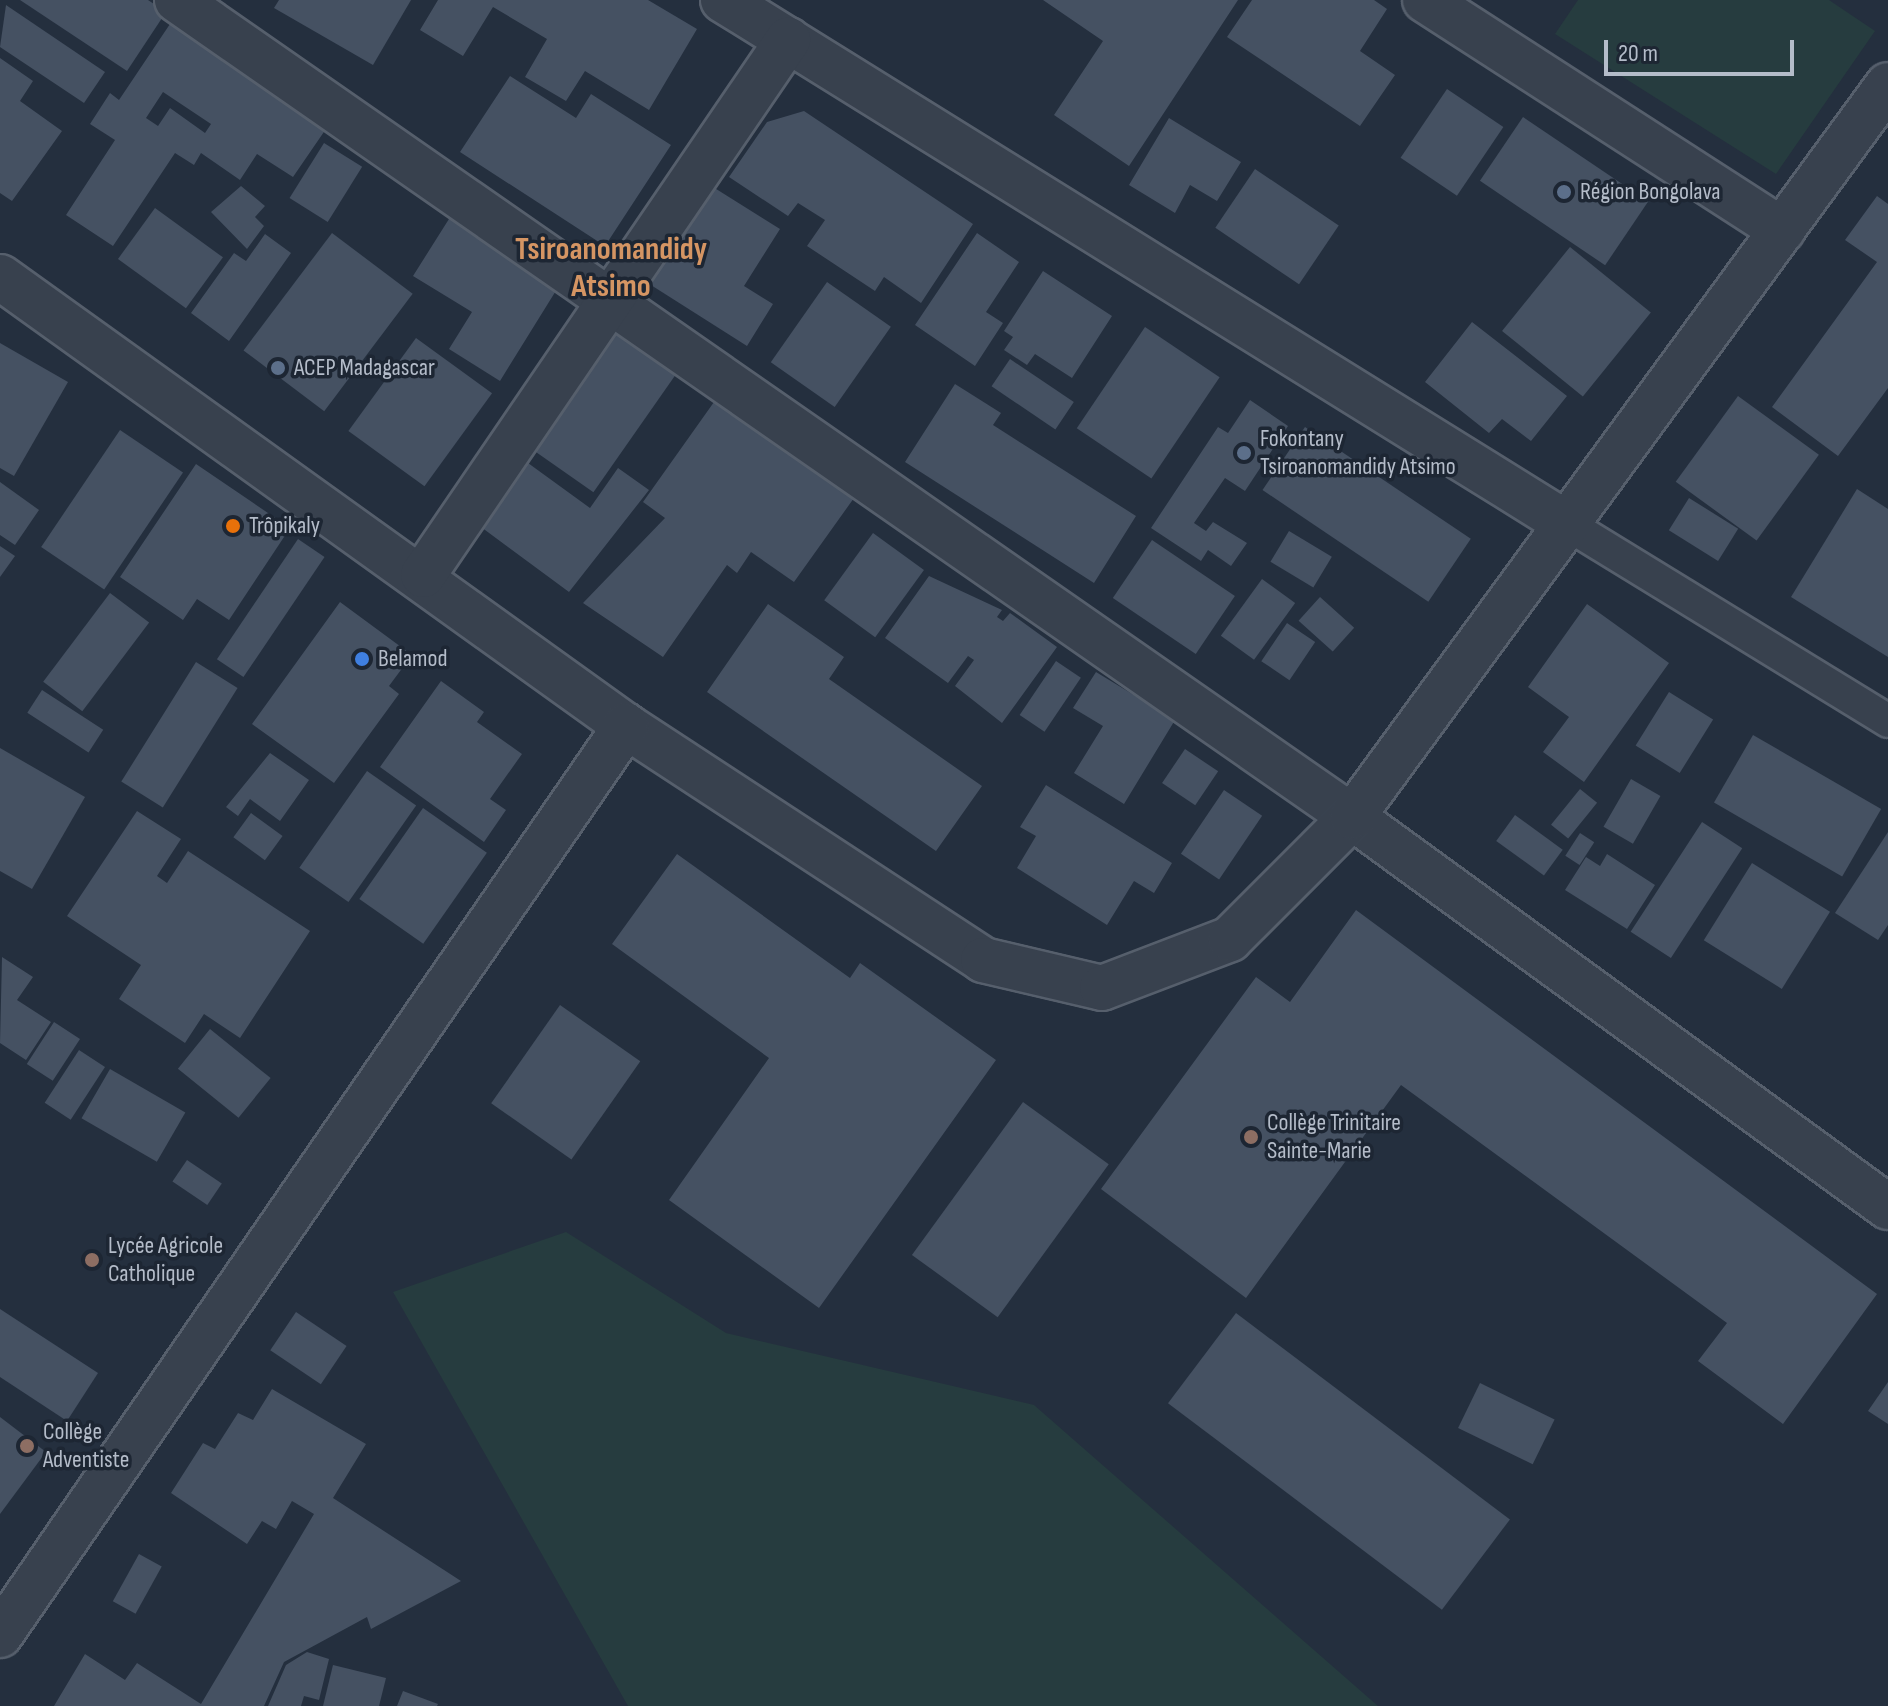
<!DOCTYPE html>
<meta charset="utf-8">
<style>
body{margin:0}
#map{position:relative;width:1888px;height:1706px;overflow:hidden;background:#242f3e;font-family:"Sofia Sans Condensed",sans-serif}
div>[style]{position:absolute}
.green>*{inset:0;background:#263c3f}
.building>*{inset:0;background:#455162;transform-origin:0 0}
.roads{filter:drop-shadow(2px 0 #565f6c) drop-shadow(-2px 0 #565f6c) drop-shadow(0 2px #565f6c) drop-shadow(0 -2px #565f6c)}
.lane>*{height:32px;margin:-16px;padding:0 16px;transform-origin:16px;border-radius:16px;background:#38414e}
.street>*{height:44px;margin:-22px;padding:0 22px;transform-origin:22px;border-radius:22px;background:#38414e}
.dots>*{width:22px;height:22px;translate:-50% -50%;box-sizing:border-box;border:4px solid #1d2633;border-radius:50%}
span{translate:-50% -50%;white-space:nowrap;text-align:center;line-height:1.15;-webkit-text-stroke:7px #1d2633;paint-order:stroke}
.poi-label{font-size:24px;color:#b4bcc9}
.left{translate:0 -50%;text-align:left}
.district-label{font-size:32px;color:#d59563;font-weight:700}
.scale{position:absolute;left:1604px;top:40px;width:190px;height:36px;box-sizing:border-box;border:4px solid #b4bcc9;border-top:0;padding-left:10px;font-size:24px;line-height:28px;white-space:nowrap;color:#b4bcc9;-webkit-text-stroke:6px #1d2633;paint-order:stroke}
</style>
<div id="map">
<div class="green">
<i style="clip-path:polygon(1578px 0,1829px 0,1875px 31px,1776px 174px,1555px 34px)"></i>
<i style="clip-path:polygon(566px 1232px,726px 1333px,1034px 1405px,1378px 1706px,628px 1706px,393px 1292px)"></i>
</div>
<div class="building">
<i style="clip-path:polygon(20px 0,148px 0,166px 12px,127px 71px)"></i>
<i style="clip-path:polygon(279px 0,411px 0,373px 65px,274px 8px)"></i>
<i style="clip-path:polygon(438px 0,648px 0,697px 29px,649px 110px,585px 71px,566px 101px,525px 77px,547px 39px,493px 7px,463px 56px,420px 30px)"></i>
<i style="clip-path:polygon(1043px 0,1238px 0,1129px 166px,1054px 115px,1103px 41px)"></i>
<i style="clip-path:polygon(1252px 0,1374px 0,1387px 9px,1360px 51px,1395px 75px,1360px 126px,1227px 37px)"></i>
<i style="clip-path:polygon(6px 5px,105px 72px,84px 103px,0 47px)"></i>
<i style="clip-path:polygon(evenodd,172px 21px,328px 126px,293px 177px,257px 154px,240px 180px,201px 153px,194px 165px,175px 153px,113px 246px,66px 215px,115px 140px,90px 124px,110px 93px,119px 100px,172px 21px,163px 92px,211px 124px,205px 133px,170px 108px,158px 126px,146px 118px,163px 92px)"></i>
<i style="clip-path:polygon(0 58px,33px 81px,20px 101px,62px 131px,12px 201px,0 193px)"></i>
<i style="clip-path:polygon(510px 76px,576px 118px,591px 94px,671px 145px,605px 246px,460px 152px)"></i>
<i style="left:1447px;top:89px;width:68px;height:83px;rotate:34deg"></i>
<i style="clip-path:polygon(804px 111px,973px 224px,921px 303px,884px 277px,875px 291px,807px 246px,825px 220px,798px 203px,788px 216px,729px 177px,767px 122px)"></i>
<i style="left:1523px;top:117px;width:151px;height:77px;rotate:34deg"></i>
<i style="clip-path:polygon(1169px 118px,1241px 162px,1217px 201px,1190px 185px,1175px 213px,1129px 185px)"></i>
<i style="left:324px;top:143px;width:45px;height:65px;rotate:32deg"></i>
<i style="left:1255px;top:169px;width:101px;height:71px;rotate:34deg"></i>
<i style="clip-path:polygon(705px 182px,780px 229px,744px 286px,773px 304px,747px 346px,643px 280px)"></i>
<i style="clip-path:polygon(241px 186px,265px 206px,255px 217px,264px 226px,247px 249px,211px 212px)"></i>
<i style="clip-path:polygon(1877px 196px,1888px 204px,1888px 388px,1838px 456px,1772px 407px,1877px 262px,1845px 240px)"></i>
<i style="left:155px;top:208px;width:84px;height:63px;rotate:36deg"></i>
<i style="clip-path:polygon(454px 211px,562px 281px,500px 381px,449px 349px,472px 312px,413px 276px)"></i>
<i style="left:332px;top:233px;width:101px;height:147px;rotate:37deg"></i>
<i style="clip-path:polygon(977px 233px,1019px 262px,986px 312px,1003px 323px,975px 366px,915px 325px)"></i>
<i style="clip-path:polygon(265px 234px,291px 253px,229px 341px,191px 313px,234px 253px,246px 261px)"></i>
<i style="left:1570px;top:247px;width:104px;height:108px;rotate:39deg"></i>
<i style="clip-path:polygon(1043px 271px,1112px 316px,1072px 378px,1035px 354px,1027px 365px,1004px 350px,1013px 337px,1004px 331px)"></i>
<i style="left:827px;top:282px;width:78px;height:98px;rotate:35deg"></i>
<i style="clip-path:polygon(1472px 322px,1567px 396px,1531px 441px,1502px 419px,1489px 433px,1425px 382px)"></i>
<i style="left:1145px;top:327px;width:90px;height:122px;rotate:34deg"></i>
<i style="left:614px;top:332px;width:75px;height:143px;rotate:35deg"></i>
<i style="left:416px;top:338px;width:94px;height:115px;rotate:36deg"></i>
<i style="clip-path:polygon(0 343px,68px 382px,14px 476px,0 468px)"></i>
<i style="left:1010px;top:359px;width:77px;height:33px;rotate:34deg"></i>
<i style="clip-path:polygon(955px 384px,1001px 413px,993px 425px,1136px 516px,1094px 583px,905px 462px)"></i>
<i style="left:1738px;top:396px;width:100px;height:106px;rotate:36deg"></i>
<i style="clip-path:polygon(1250px 400px,1288px 426px,1245px 491px,1225px 478px,1194px 523px,1206px 531px,1213px 522px,1247px 543px,1231px 566px,1208px 550px,1201px 561px,1151px 528px,1218px 427px,1228px 433px)"></i>
<i style="clip-path:polygon(714px 402px,854px 498px,794px 582px,751px 552px,737px 573px,727px 565px,663px 657px,583px 603px,665px 518px,643px 502px)"></i>
<i style="left:1305px;top:427px;width:200px;height:76px;rotate:34deg"></i>
<i style="left:120px;top:430px;width:76px;height:141px;rotate:34deg"></i>
<i style="clip-path:polygon(528px 463px,590px 508px,618px 468px,649px 490px,569px 592px,481px 527px)"></i>
<i style="clip-path:polygon(196px 464px,290px 528px,229px 620px,197px 599px,183px 620px,120px 577px)"></i>
<i style="clip-path:polygon(0 482px,39px 510px,15px 545px,0 535px)"></i>
<i style="clip-path:polygon(1857px 489px,1888px 509px,1888px 657px,1791px 597px)"></i>
<i style="left:1689px;top:498px;width:58px;height:38px;rotate:32deg"></i>
<i style="left:1289px;top:531px;width:50px;height:36px;rotate:31deg"></i>
<i style="left:873px;top:533px;width:63px;height:83px;rotate:36deg"></i>
<i style="left:298px;top:539px;width:32px;height:145px;rotate:34deg"></i>
<i style="left:1152px;top:540px;width:100px;height:70px;rotate:34deg"></i>
<i style="clip-path:polygon(0 546px,15px 556px,0 577px)"></i>
<i style="clip-path:polygon(929px 576px,1002px 610px,997px 617px,1003px 621px,1010px 613px,1057px 647px,1002px 723px,955px 686px,974px 660px,968px 656px,948px 683px,885px 638px)"></i>
<i style="left:1262px;top:579px;width:41px;height:70px;rotate:36deg"></i>
<i style="left:110px;top:593px;width:49px;height:111px;rotate:37deg"></i>
<i style="left:1320px;top:597px;width:46px;height:32px;rotate:42deg"></i>
<i style="clip-path:polygon(340px 602px,412px 655px,389px 686px,399px 694px,334px 783px,252px 724px)"></i>
<i style="clip-path:polygon(768px 604px,844px 657px,829px 679px,982px 786px,936px 851px,707px 692px)"></i>
<i style="clip-path:polygon(1587px 604px,1669px 663px,1584px 782px,1543px 752px,1569px 717px,1528px 687px)"></i>
<i style="left:1287px;top:623px;width:34px;height:46px;rotate:34deg"></i>
<i style="left:1056px;top:661px;width:30px;height:65px;rotate:34deg"></i>
<i style="left:196px;top:662px;width:49px;height:141px;rotate:32deg"></i>
<i style="clip-path:polygon(1096px 672px,1175px 720px,1124px 804px,1074px 773px,1103px 726px,1073px 708px)"></i>
<i style="clip-path:polygon(441px 681px,484px 712px,477px 722px,522px 754px,490px 799px,506px 810px,484px 842px,380px 767px)"></i>
<i style="left:42px;top:690px;width:73px;height:27px;rotate:33deg"></i>
<i style="left:1669px;top:692px;width:52px;height:63px;rotate:32deg"></i>
<i style="left:1753px;top:735px;width:148px;height:78px;rotate:30deg"></i>
<i style="clip-path:polygon(0 748px,85px 797px,32px 889px,0 871px)"></i>
<i style="left:1185px;top:749px;width:40px;height:41px;rotate:34deg"></i>
<i style="clip-path:polygon(270px 753px,309px 780px,280px 821px,250px 799px,238px 816px,226px 807px)"></i>
<i style="left:367px;top:771px;width:60px;height:118px;rotate:35deg"></i>
<i style="left:1631px;top:779px;width:34px;height:55px;rotate:30deg"></i>
<i style="clip-path:polygon(1046px 785px,1172px 863px,1154px 893px,1134px 881px,1107px 925px,1017px 868px,1036px 836px,1020px 827px)"></i>
<i style="left:1580px;top:789px;width:22px;height:46px;rotate:39deg"></i>
<i style="left:1224px;top:790px;width:46px;height:77px;rotate:34deg"></i>
<i style="left:423px;top:808px;width:78px;height:111px;rotate:35deg"></i>
<i style="clip-path:polygon(137px 811px,181px 839px,157px 876px,167px 883px,188px 851px,310px 931px,240px 1038px,204px 1014px,185px 1043px,119px 999px,141px 965px,67px 916px)"></i>
<i style="left:251px;top:813px;width:39px;height:30px;rotate:36deg"></i>
<i style="left:1515px;top:815px;width:59px;height:32px;rotate:36deg"></i>
<i style="left:1702px;top:822px;width:48px;height:131px;rotate:33deg"></i>
<i style="clip-path:polygon(1888px 832px,1888px 925px,1878px 940px,1835px 913px)"></i>
<i style="left:1580px;top:833px;width:17px;height:27px;rotate:33deg"></i>
<i style="clip-path:polygon(677px 854px,850px 978px,860px 963px,996px 1060px,819px 1308px,669px 1200px,769px 1058px,612px 944px)"></i>
<i style="clip-path:polygon(1607px 854px,1655px 885px,1627px 929px,1565px 890px,1586px 857px,1600px 866px)"></i>
<i style="left:1752px;top:863px;width:92px;height:91px;rotate:32deg"></i>
<i style="clip-path:polygon(1356px 910px,1877px 1294px,1783px 1424px,1698px 1361px,1727px 1323px,1401px 1085px,1246px 1298px,1101px 1189px,1256px 977px,1290px 1002px)"></i>
<i style="clip-path:polygon(2px 957px,33px 977px,17px 1000px,51px 1022px,26px 1060px,0 1043px)"></i>
<i style="left:560px;top:1005px;width:98px;height:120px;rotate:35deg"></i>
<i style="left:54px;top:1022px;width:31px;height:50px;rotate:33deg"></i>
<i style="left:210px;top:1029px;width:78px;height:51px;rotate:39deg"></i>
<i style="left:79px;top:1050px;width:31px;height:63px;rotate:33deg"></i>
<i style="left:110px;top:1069px;width:87px;height:57px;rotate:30deg"></i>
<i style="left:1023px;top:1102px;width:106px;height:189px;rotate:36deg"></i>
<i style="left:187px;top:1160px;width:42px;height:26px;rotate:34deg"></i>
<i style="clip-path:polygon(0 1309px,98px 1373px,67px 1421px,0 1377px)"></i>
<i style="left:296px;top:1312px;width:61px;height:46px;rotate:34deg"></i>
<i style="left:1236px;top:1313px;width:343px;height:113px;rotate:37deg"></i>
<i style="clip-path:polygon(1888px 1382px,1888px 1424px,1868px 1411px)"></i>
<i style="left:1480px;top:1383px;width:83px;height:50px;rotate:26deg"></i>
<i style="clip-path:polygon(272px 1389px,366px 1444px,333px 1498px,461px 1581px,371px 1629px,367px 1617px,284px 1662px,264px 1706px,54px 1706px,85px 1654px,125px 1680px,137px 1663px,201px 1704px,314px 1514px,292px 1501px,276px 1529px,262px 1521px,247px 1544px,171px 1493px,203px 1443px,215px 1449px,238px 1413px,253px 1420px)"></i>
<i style="clip-path:polygon(0 1417px,46px 1452px,0 1514px)"></i>
<i style="left:139px;top:1554px;width:26px;height:54px;rotate:29deg"></i>
<i style="clip-path:polygon(307px 1652px,329px 1659px,319px 1700px,304px 1696px,301px 1706px,268px 1706px,286px 1665px)"></i>
<i style="clip-path:polygon(333px 1665px,386px 1678px,379px 1706px,323px 1706px)"></i>
<i style="clip-path:polygon(403px 1691px,438px 1704px,437px 1706px,397px 1706px)"></i>
</div>
<div class="roads">
<div class="lane">
<i style="left:1567px;top:524px;width:377px;rotate:31.5deg"></i>
</div>
<div class="street">
<i style="left:177px;top:0;width:1431px;rotate:34.81deg"></i>
<i style="left:1352px;top:817px;width:663px;rotate:36.04deg"></i>
<i style="left:723px;top:0;width:993px;rotate:31.83deg"></i>
<i style="left:1425px;top:0;width:425px;rotate:32.8deg"></i>
<i style="left:0;top:277px;width:770px;rotate:35.65deg"></i>
<i style="left:626px;top:726px;width:427px;rotate:33.2deg"></i>
<i style="left:983px;top:960px;width:122px;rotate:13.2deg"></i>
<i style="left:1102px;top:988px;width:137px;rotate:-20.9deg"></i>
<i style="left:1230px;top:939px;width:173px;rotate:-45deg"></i>
<i style="left:1352px;top:817px;width:907px;rotate:-53.79deg"></i>
<i style="left:423px;top:575px;width:648px;rotate:-55.7deg"></i>
<i style="left:0;top:1635px;width:1104px;rotate:-55.45deg"></i>
</div>
</div>
<div class="dots">
<i style="left:1564px;top:192px;background:#5c6f8a"></i>
<i style="left:278px;top:368px;background:#5c6f8a"></i>
<i style="left:1244px;top:453px;background:#5c6f8a"></i>
<i style="left:233px;top:526px;background:#e8710a"></i>
<i style="left:362px;top:659px;background:#3f7fe0"></i>
<i style="left:1251px;top:1137px;background:#8d6e63"></i>
<i style="left:92px;top:1260px;background:#8d6e63"></i>
<i style="left:27px;top:1446px;background:#8d6e63"></i>
</div>
<div class="poi-label">
<span class="left" style="left:1580px;top:192px">Région Bongolava</span>
<span class="left" style="left:294px;top:368px">ACEP Madagascar</span>
<span class="left" style="left:1260px;top:453px">Fokontany<br>Tsiroanomandidy Atsimo</span>
<span class="left" style="left:249px;top:526px">Trôpikaly</span>
<span class="left" style="left:378px;top:659px">Belamod</span>
<span class="left" style="left:1267px;top:1137px">Collège Trinitaire<br>Sainte-Marie</span>
<span class="left" style="left:108px;top:1260px">Lycée Agricole<br>Catholique</span>
<span class="left" style="left:43px;top:1446px">Collège<br>Adventiste</span>
</div>
<div class="district-label">
<span style="left:611px;top:269px">Tsiroanomandidy<br>Atsimo</span>
</div>
<div class="scale">20 m</div>
</div>
